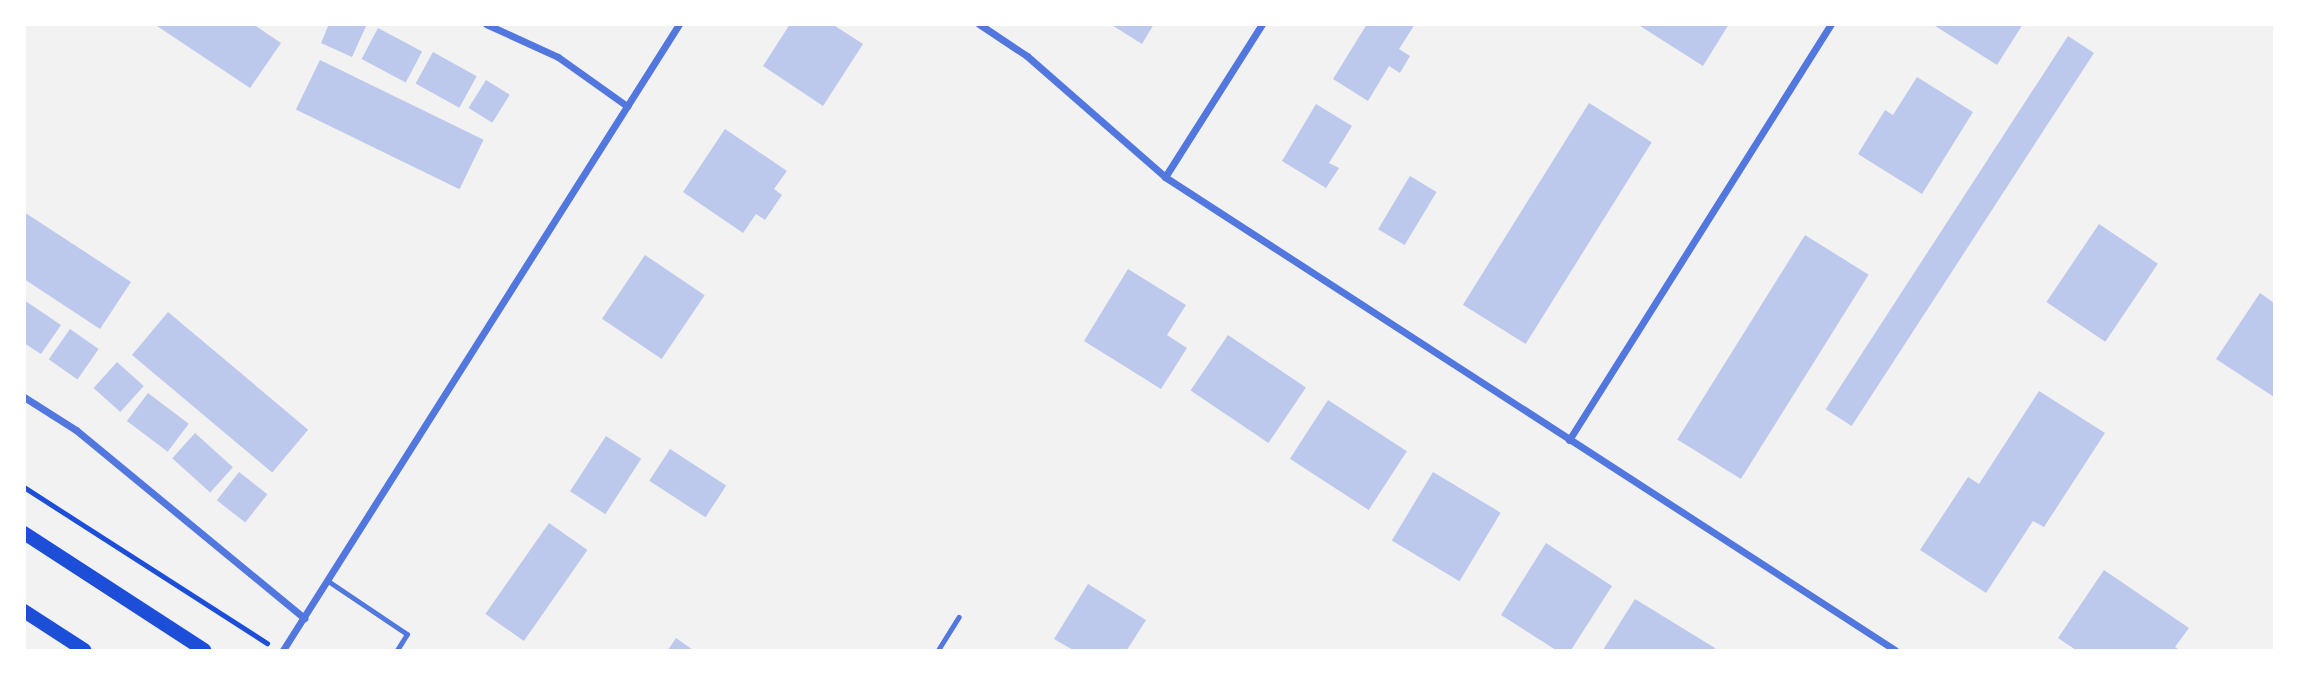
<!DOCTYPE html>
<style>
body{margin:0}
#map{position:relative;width:2299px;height:675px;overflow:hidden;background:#f2f2f2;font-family:Raleway,sans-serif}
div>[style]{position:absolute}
.building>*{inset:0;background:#bdc9ec;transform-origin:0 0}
.path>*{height:4.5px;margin:-2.25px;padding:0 2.25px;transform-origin:2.25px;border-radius:2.25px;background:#1d4ed8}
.service>*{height:5px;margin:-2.5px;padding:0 2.5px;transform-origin:2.5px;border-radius:2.5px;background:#5277de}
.minor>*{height:7px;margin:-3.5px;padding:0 3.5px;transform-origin:3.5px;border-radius:3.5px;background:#5277de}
.secondary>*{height:14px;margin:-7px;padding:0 7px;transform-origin:7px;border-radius:7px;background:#1d4ed8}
span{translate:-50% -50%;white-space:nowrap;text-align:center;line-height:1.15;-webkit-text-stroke:7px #fff;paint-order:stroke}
.frame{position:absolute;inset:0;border:26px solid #fff;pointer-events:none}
</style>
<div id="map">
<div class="building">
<i style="clip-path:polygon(154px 24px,253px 24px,281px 43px,250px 88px)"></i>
<i style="clip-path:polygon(329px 24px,367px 24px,352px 57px,321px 43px)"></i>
<i style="clip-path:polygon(790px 24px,832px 24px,863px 44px,823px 106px,763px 66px)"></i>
<i style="clip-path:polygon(1110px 24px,1154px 24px,1142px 44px)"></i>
<i style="clip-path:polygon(1367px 24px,1415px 24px,1399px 49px,1410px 56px,1400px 73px,1389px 66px,1368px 101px,1333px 79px)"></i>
<i style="clip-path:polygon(1637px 24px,1729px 24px,1703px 66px)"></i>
<i style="clip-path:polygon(1932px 24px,2023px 24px,1997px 65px)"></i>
<i style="left:378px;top:28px;width:50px;height:35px;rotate:28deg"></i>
<i style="left:2068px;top:36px;width:31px;height:445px;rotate:33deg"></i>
<i style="left:433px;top:52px;width:50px;height:36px;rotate:29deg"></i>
<i style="left:320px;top:60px;width:182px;height:55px;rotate:26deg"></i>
<i style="clip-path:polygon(1917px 77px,1973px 112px,1922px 194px,1858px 154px,1885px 110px,1893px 115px)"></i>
<i style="left:486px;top:80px;width:28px;height:33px;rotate:32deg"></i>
<i style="left:1589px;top:103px;width:74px;height:238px;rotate:32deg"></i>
<i style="clip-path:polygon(1316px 104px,1352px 126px,1329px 163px,1339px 168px,1326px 188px,1282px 161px)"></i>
<i style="clip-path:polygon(725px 129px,787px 171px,774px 189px,782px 195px,765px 220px,756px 214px,743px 233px,683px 192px)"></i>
<i style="left:1410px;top:176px;width:31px;height:62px;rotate:31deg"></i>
<i style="clip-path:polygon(24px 212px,131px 282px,100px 329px,24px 279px)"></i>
<i style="left:2099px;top:224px;width:71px;height:94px;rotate:34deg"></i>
<i style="left:1805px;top:235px;width:75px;height:241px;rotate:32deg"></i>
<i style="left:645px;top:255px;width:72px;height:77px;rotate:34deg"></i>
<i style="clip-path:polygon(1128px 269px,1186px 305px,1167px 335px,1187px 348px,1161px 389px,1084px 341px)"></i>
<i style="clip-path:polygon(2260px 293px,2274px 303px,2274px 397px,2216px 359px)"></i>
<i style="clip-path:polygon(24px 300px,61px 325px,41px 354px,24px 343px)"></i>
<i style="left:168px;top:312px;width:183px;height:56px;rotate:40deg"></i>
<i style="left:70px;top:329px;width:35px;height:37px;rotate:35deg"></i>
<i style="left:1228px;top:335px;width:94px;height:67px;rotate:34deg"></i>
<i style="left:117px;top:362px;width:36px;height:35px;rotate:42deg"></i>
<i style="clip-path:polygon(2039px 391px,2105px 433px,2044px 527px,2033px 521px,1986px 593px,1920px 550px,1968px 477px,1979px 484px)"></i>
<i style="left:148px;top:393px;width:51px;height:35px;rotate:37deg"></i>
<i style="left:1328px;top:400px;width:94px;height:70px;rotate:33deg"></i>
<i style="left:195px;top:433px;width:51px;height:34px;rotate:42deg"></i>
<i style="left:606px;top:436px;width:42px;height:66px;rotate:33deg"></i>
<i style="left:670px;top:449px;width:67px;height:38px;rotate:33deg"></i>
<i style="left:239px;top:472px;width:36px;height:36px;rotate:38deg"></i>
<i style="left:1433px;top:472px;width:79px;height:80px;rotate:31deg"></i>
<i style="left:549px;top:523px;width:47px;height:111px;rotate:35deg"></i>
<i style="clip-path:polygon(1546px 543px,1612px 586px,1571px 650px,1556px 650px,1501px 615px)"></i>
<i style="clip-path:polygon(2104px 570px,2189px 628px,2175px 647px,2180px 650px,2076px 650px,2058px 638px)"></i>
<i style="clip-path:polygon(1088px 584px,1146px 620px,1127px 650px,1073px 650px,1054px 639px)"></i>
<i style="clip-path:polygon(1635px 599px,1715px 648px,1713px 650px,1603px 650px)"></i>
<i style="clip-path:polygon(676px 638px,693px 650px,668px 650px)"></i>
</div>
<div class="path">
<i style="left:24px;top:487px;width:289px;rotate:32.7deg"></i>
</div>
<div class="service">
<i style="left:328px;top:581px;width:95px;rotate:33.9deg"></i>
<i style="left:407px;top:634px;width:19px;rotate:122deg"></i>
<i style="left:938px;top:650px;width:39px;rotate:-58deg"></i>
</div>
<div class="minor">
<i style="left:486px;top:24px;width:79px;rotate:24.6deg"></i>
<i style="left:558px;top:57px;width:85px;rotate:35.4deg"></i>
<i style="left:979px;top:24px;width:58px;rotate:33.7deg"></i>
<i style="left:1027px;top:56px;width:184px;rotate:41.2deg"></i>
<i style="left:1165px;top:177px;width:870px;rotate:32.94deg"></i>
<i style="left:1165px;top:177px;width:181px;rotate:-57.6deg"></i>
<i style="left:24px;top:397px;width:62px;rotate:32.4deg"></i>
<i style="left:76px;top:430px;width:296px;rotate:39.5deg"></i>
<i style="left:1569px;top:440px;width:492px;rotate:-57.8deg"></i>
<i style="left:283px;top:650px;width:741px;rotate:-57.68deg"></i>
</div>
<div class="secondary">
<i style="left:24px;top:533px;width:215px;rotate:33deg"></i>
<i style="left:24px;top:611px;width:72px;rotate:33deg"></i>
</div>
<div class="frame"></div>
</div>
